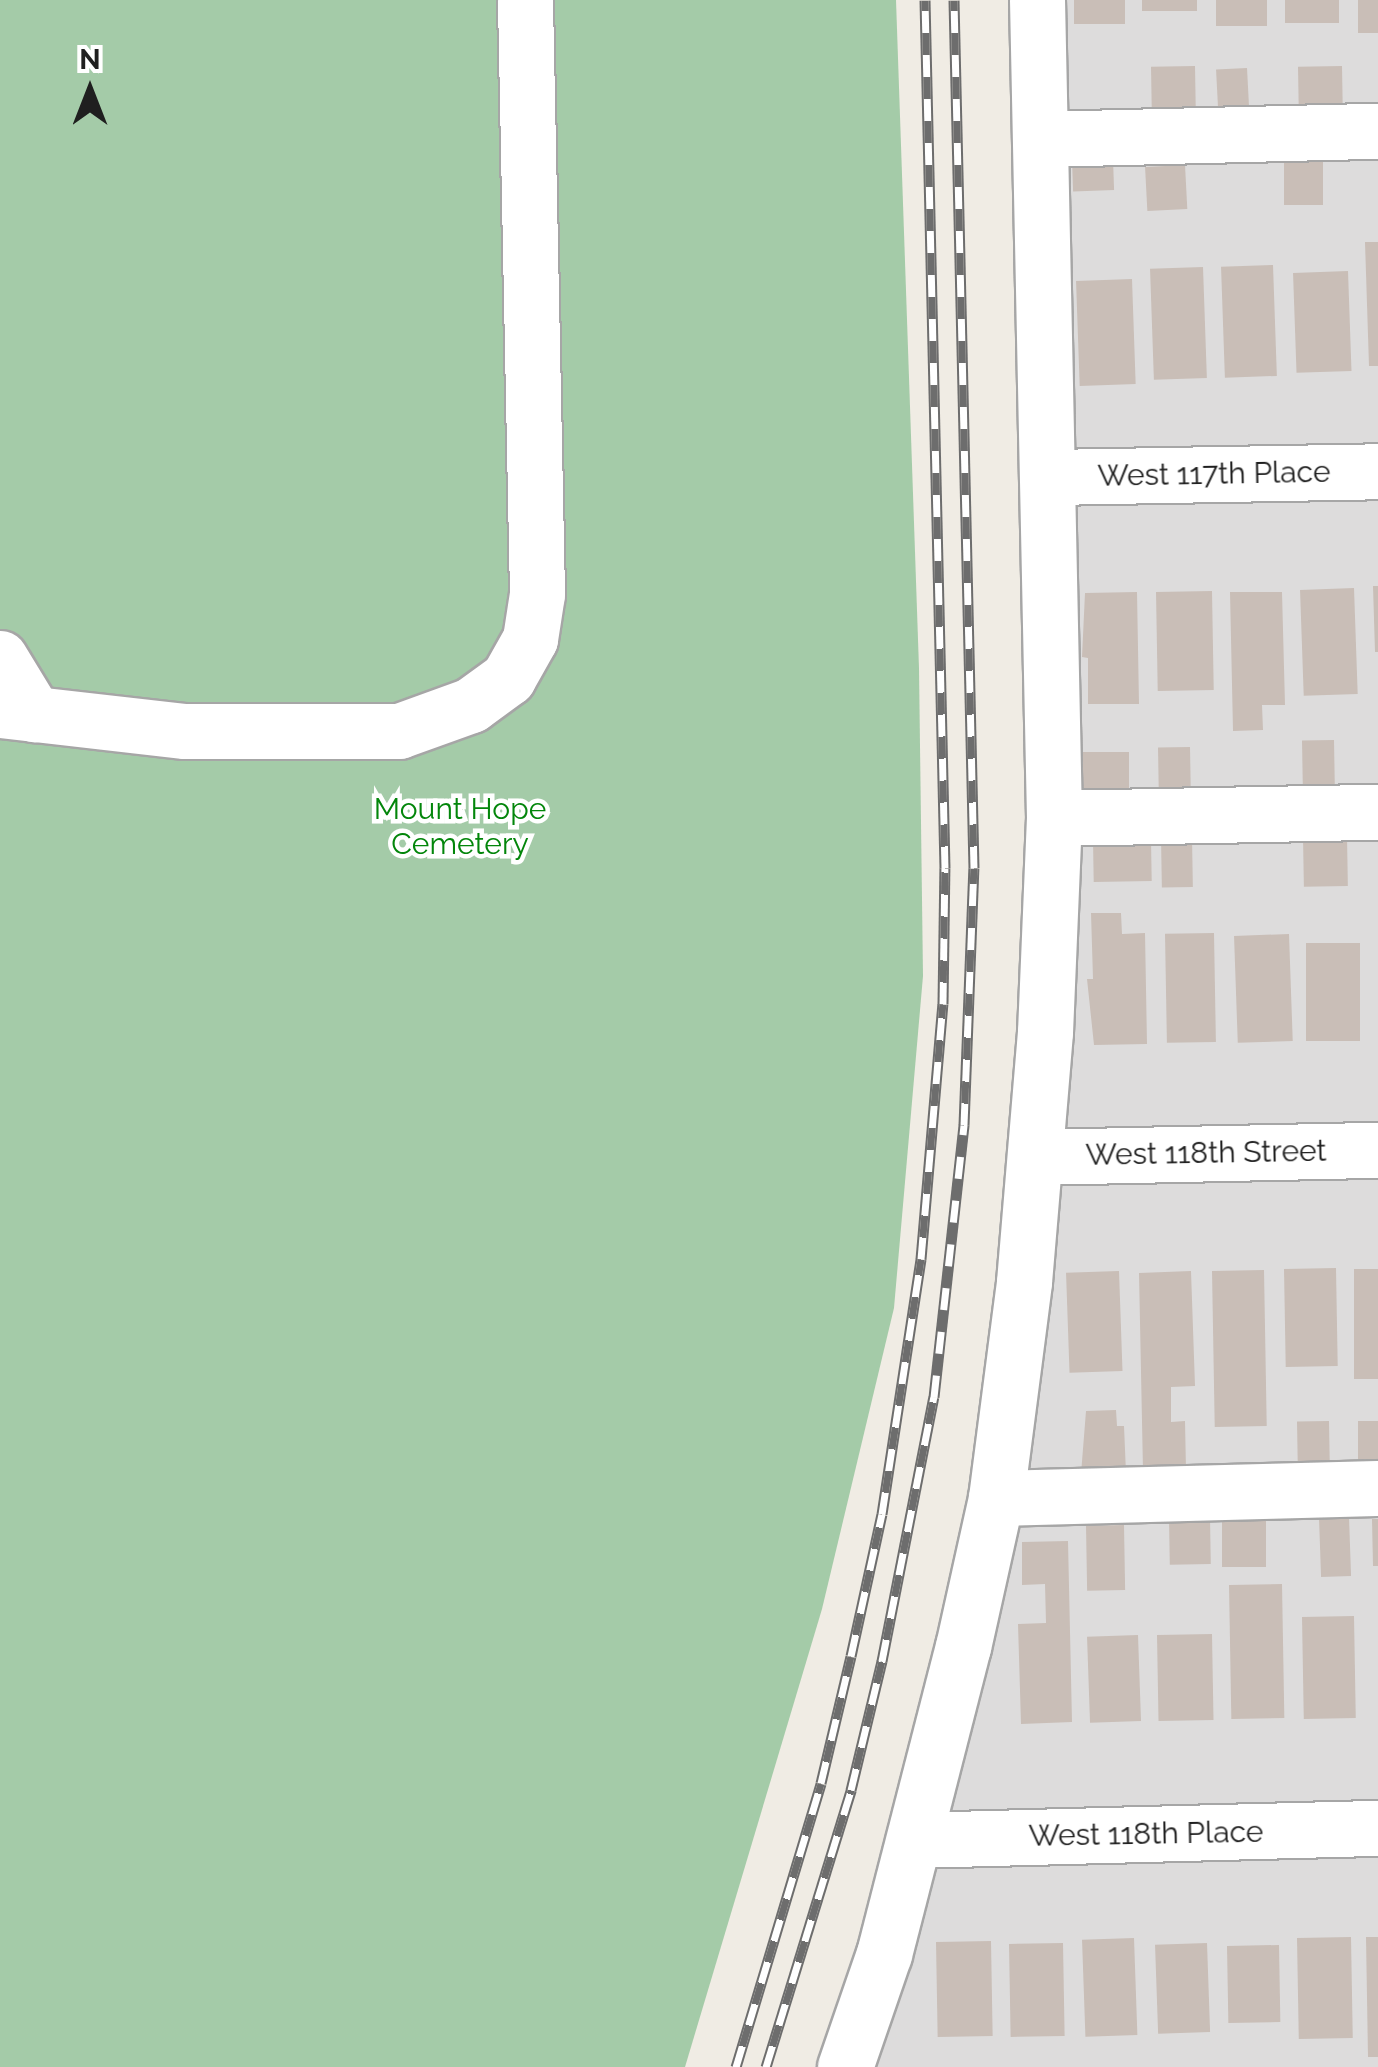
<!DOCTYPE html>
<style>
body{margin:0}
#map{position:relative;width:1378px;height:2067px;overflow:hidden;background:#f0ece4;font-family:Raleway,sans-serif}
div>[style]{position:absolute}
.residential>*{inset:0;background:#dddcdc}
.cemetery>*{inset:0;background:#a4cba8}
.building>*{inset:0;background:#c9beb7;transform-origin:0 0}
.roads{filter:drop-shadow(2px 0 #a6a6a6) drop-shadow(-2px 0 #a6a6a6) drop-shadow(0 2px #a6a6a6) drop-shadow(0 -2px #a6a6a6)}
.minor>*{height:55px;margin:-27.5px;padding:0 27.5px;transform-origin:27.5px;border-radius:27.5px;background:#fff}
.rail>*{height:11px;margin-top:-5.5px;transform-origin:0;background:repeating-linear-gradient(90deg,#fff 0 22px,#6d6d6d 0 44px);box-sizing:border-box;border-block:2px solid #6d6d6d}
span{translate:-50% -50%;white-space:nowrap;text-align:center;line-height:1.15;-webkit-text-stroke:9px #fff;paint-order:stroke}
.street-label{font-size:30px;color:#1f1f1f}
.park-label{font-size:30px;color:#03860b}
.north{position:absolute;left:40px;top:40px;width:100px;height:100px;-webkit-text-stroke:8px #fff;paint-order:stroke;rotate:0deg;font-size:28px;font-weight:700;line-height:40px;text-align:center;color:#1f1f1f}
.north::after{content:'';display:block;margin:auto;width:35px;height:45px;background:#1f1f1f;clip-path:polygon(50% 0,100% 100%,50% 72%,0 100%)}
</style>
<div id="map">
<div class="residential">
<i style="clip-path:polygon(1022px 0,1378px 0,1378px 2067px,815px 2067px,860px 1941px,941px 1652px,999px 1355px,1026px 1011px,1038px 651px)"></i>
</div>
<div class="cemetery">
<i style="clip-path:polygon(0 0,896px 0,919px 668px,923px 976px,894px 1308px,822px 1609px,685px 2067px,0 2067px)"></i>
</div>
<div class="building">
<i style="left:1074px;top:0;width:51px;height:24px"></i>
<i style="left:1142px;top:0;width:55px;height:11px"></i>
<i style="left:1216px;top:0;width:51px;height:26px"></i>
<i style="left:1285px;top:0;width:54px;height:23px"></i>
<i style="left:1358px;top:0;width:20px;height:33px"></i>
<i style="left:1195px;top:66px;width:50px;height:44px;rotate:89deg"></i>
<i style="left:1342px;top:66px;width:46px;height:44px;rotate:89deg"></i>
<i style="left:1247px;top:68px;width:44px;height:31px;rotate:87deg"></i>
<i style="left:1284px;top:157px;width:39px;height:48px"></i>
<i style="left:1113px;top:159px;width:31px;height:41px;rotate:88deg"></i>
<i style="left:1185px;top:165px;width:44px;height:40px;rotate:87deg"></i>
<i style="clip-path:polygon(1365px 242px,1378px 242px,1378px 366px,1369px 366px)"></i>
<i style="left:1273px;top:265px;width:111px;height:52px;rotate:88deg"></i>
<i style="left:1203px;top:267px;width:111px;height:53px;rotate:88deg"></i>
<i style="left:1348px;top:271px;width:100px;height:55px;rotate:88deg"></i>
<i style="left:1132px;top:279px;width:105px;height:56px;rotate:88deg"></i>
<i style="clip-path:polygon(1373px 586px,1378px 586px,1378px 652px,1375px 652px)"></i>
<i style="left:1354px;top:588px;width:106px;height:54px;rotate:88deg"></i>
<i style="left:1212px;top:591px;width:99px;height:56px;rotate:89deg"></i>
<i style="clip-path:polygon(1137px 592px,1139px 704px,1088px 704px,1088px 658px,1082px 657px,1085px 593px)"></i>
<i style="clip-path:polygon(1230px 592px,1282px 592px,1285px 705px,1262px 705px,1263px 730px,1233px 731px)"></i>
<i style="left:1334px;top:740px;width:47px;height:32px;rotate:89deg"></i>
<i style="left:1190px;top:747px;width:48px;height:32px;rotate:89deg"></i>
<i style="left:1077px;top:752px;width:52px;height:46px"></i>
<i style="left:1347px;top:836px;width:50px;height:44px;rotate:89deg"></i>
<i style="left:1192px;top:837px;width:50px;height:31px;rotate:89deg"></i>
<i style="left:1151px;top:840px;width:41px;height:58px;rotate:89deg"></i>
<i style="clip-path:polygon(1091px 913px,1121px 913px,1122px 934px,1145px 933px,1147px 1044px,1094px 1045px,1087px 979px,1093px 979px)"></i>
<i style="left:1214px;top:933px;width:109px;height:49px;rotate:89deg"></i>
<i style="left:1289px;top:934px;width:107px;height:55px;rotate:88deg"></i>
<i style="left:1306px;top:943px;width:54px;height:98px"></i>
<i style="left:1336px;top:1268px;width:98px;height:52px;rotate:89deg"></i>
<i style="left:1354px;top:1269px;width:24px;height:110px"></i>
<i style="left:1264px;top:1270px;width:156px;height:52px;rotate:89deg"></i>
<i style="left:1119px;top:1271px;width:100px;height:53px;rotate:88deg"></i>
<i style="clip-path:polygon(1191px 1271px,1195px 1386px,1171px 1387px,1171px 1422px,1185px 1421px,1186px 1470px,1143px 1471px,1139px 1273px)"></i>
<i style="clip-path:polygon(1116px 1410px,1117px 1426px,1124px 1426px,1126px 1473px,1081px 1474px,1086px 1411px)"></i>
<i style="left:1329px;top:1421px;width:47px;height:32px;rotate:89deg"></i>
<i style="left:1358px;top:1421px;width:20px;height:47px"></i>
<i style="left:1222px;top:1515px;width:44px;height:52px"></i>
<i style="left:1349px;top:1517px;width:59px;height:30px;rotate:88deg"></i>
<i style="left:1210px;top:1518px;width:46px;height:41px;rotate:89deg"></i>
<i style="clip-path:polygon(1372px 1519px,1378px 1519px,1378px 1566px,1373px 1566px)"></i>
<i style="left:1124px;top:1525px;width:65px;height:38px;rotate:89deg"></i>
<i style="clip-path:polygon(1068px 1541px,1072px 1722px,1021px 1724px,1018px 1624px,1046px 1623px,1045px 1584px,1022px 1585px,1022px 1542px)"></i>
<i style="left:1282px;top:1584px;width:134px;height:53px;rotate:89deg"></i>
<i style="left:1354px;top:1616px;width:102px;height:52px;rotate:89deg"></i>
<i style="left:1212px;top:1634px;width:86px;height:55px;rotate:89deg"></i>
<i style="left:1138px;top:1635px;width:86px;height:51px;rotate:88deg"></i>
<i style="left:1351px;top:1937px;width:101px;height:54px;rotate:89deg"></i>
<i style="clip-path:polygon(1366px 1937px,1378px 1937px,1378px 2057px,1368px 2057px)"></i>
<i style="left:1134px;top:1938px;width:97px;height:52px;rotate:88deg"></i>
<i style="left:991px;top:1941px;width:95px;height:55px;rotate:89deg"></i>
<i style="left:1063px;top:1943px;width:93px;height:54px;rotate:89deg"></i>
<i style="left:1207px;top:1943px;width:89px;height:52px;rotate:88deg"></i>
<i style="left:1279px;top:1945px;width:77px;height:52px;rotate:89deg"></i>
</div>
<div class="roads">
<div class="minor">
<i style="left:1041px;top:139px;width:337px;rotate:-1.4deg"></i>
<i style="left:1050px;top:477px;width:328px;rotate:-1deg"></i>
<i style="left:0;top:658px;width:66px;rotate:58.7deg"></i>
<i style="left:0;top:710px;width:186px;rotate:6.5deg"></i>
<i style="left:185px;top:731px;width:214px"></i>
<i style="left:399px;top:731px;width:77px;rotate:-19.9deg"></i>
<i style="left:471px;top:705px;width:46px;rotate:-36.1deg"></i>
<i style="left:508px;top:678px;width:45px;rotate:-60.6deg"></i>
<i style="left:530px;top:639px;width:46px;rotate:-81.2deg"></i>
<i style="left:537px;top:594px;width:594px;rotate:-91.16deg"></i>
<i style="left:1054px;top:818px;width:324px;rotate:-1.1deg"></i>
<i style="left:1035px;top:1157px;width:343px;rotate:-1.2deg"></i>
<i style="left:996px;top:1498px;width:382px;rotate:-1.5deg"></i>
<i style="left:914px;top:1840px;width:464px;rotate:-1.5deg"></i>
<i style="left:845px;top:2067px;width:120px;rotate:-71deg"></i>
<i style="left:884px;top:1954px;width:317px;rotate:-75.6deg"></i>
<i style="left:963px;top:1647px;width:153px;rotate:-77.5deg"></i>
<i style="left:996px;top:1498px;width:218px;rotate:-82.6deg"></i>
<i style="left:1024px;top:1282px;width:251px;rotate:-85.2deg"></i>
<i style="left:1045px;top:1032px;width:214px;rotate:-87.6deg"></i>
<i style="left:1054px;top:818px;width:818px;rotate:-91.19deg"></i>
</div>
</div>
<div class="rail">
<i style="left:736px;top:2067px;width:296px;rotate:-73.3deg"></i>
<i style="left:821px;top:1783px;width:130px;rotate:-76.7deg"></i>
<i style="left:851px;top:1656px;width:145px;rotate:-77.7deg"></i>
<i style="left:882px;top:1514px;width:258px;rotate:-81.3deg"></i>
<i style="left:921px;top:1259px;width:256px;rotate:-85.1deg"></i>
<i style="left:943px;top:1004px;width:136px;rotate:-89.2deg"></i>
<i style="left:945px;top:868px;width:868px;rotate:-91.32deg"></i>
<i style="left:766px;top:2067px;width:290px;rotate:-72.9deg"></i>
<i style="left:851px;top:1790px;width:133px;rotate:-76.5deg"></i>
<i style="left:882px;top:1661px;width:269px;rotate:-78.9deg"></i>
<i style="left:934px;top:1397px;width:274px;rotate:-83.7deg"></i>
<i style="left:964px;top:1125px;width:257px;rotate:-87.8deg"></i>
<i style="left:974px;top:868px;width:868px;rotate:-91.32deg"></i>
</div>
<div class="street-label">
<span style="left:1214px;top:474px;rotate:-1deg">West 117th Place</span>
<span style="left:1206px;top:1153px;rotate:-1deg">West 118th Street</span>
<span style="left:1146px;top:1834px;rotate:-1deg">West 118th Place</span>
</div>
<div class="park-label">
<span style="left:460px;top:826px">Mount Hope<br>Cemetery</span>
</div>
<div class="north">N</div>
</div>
